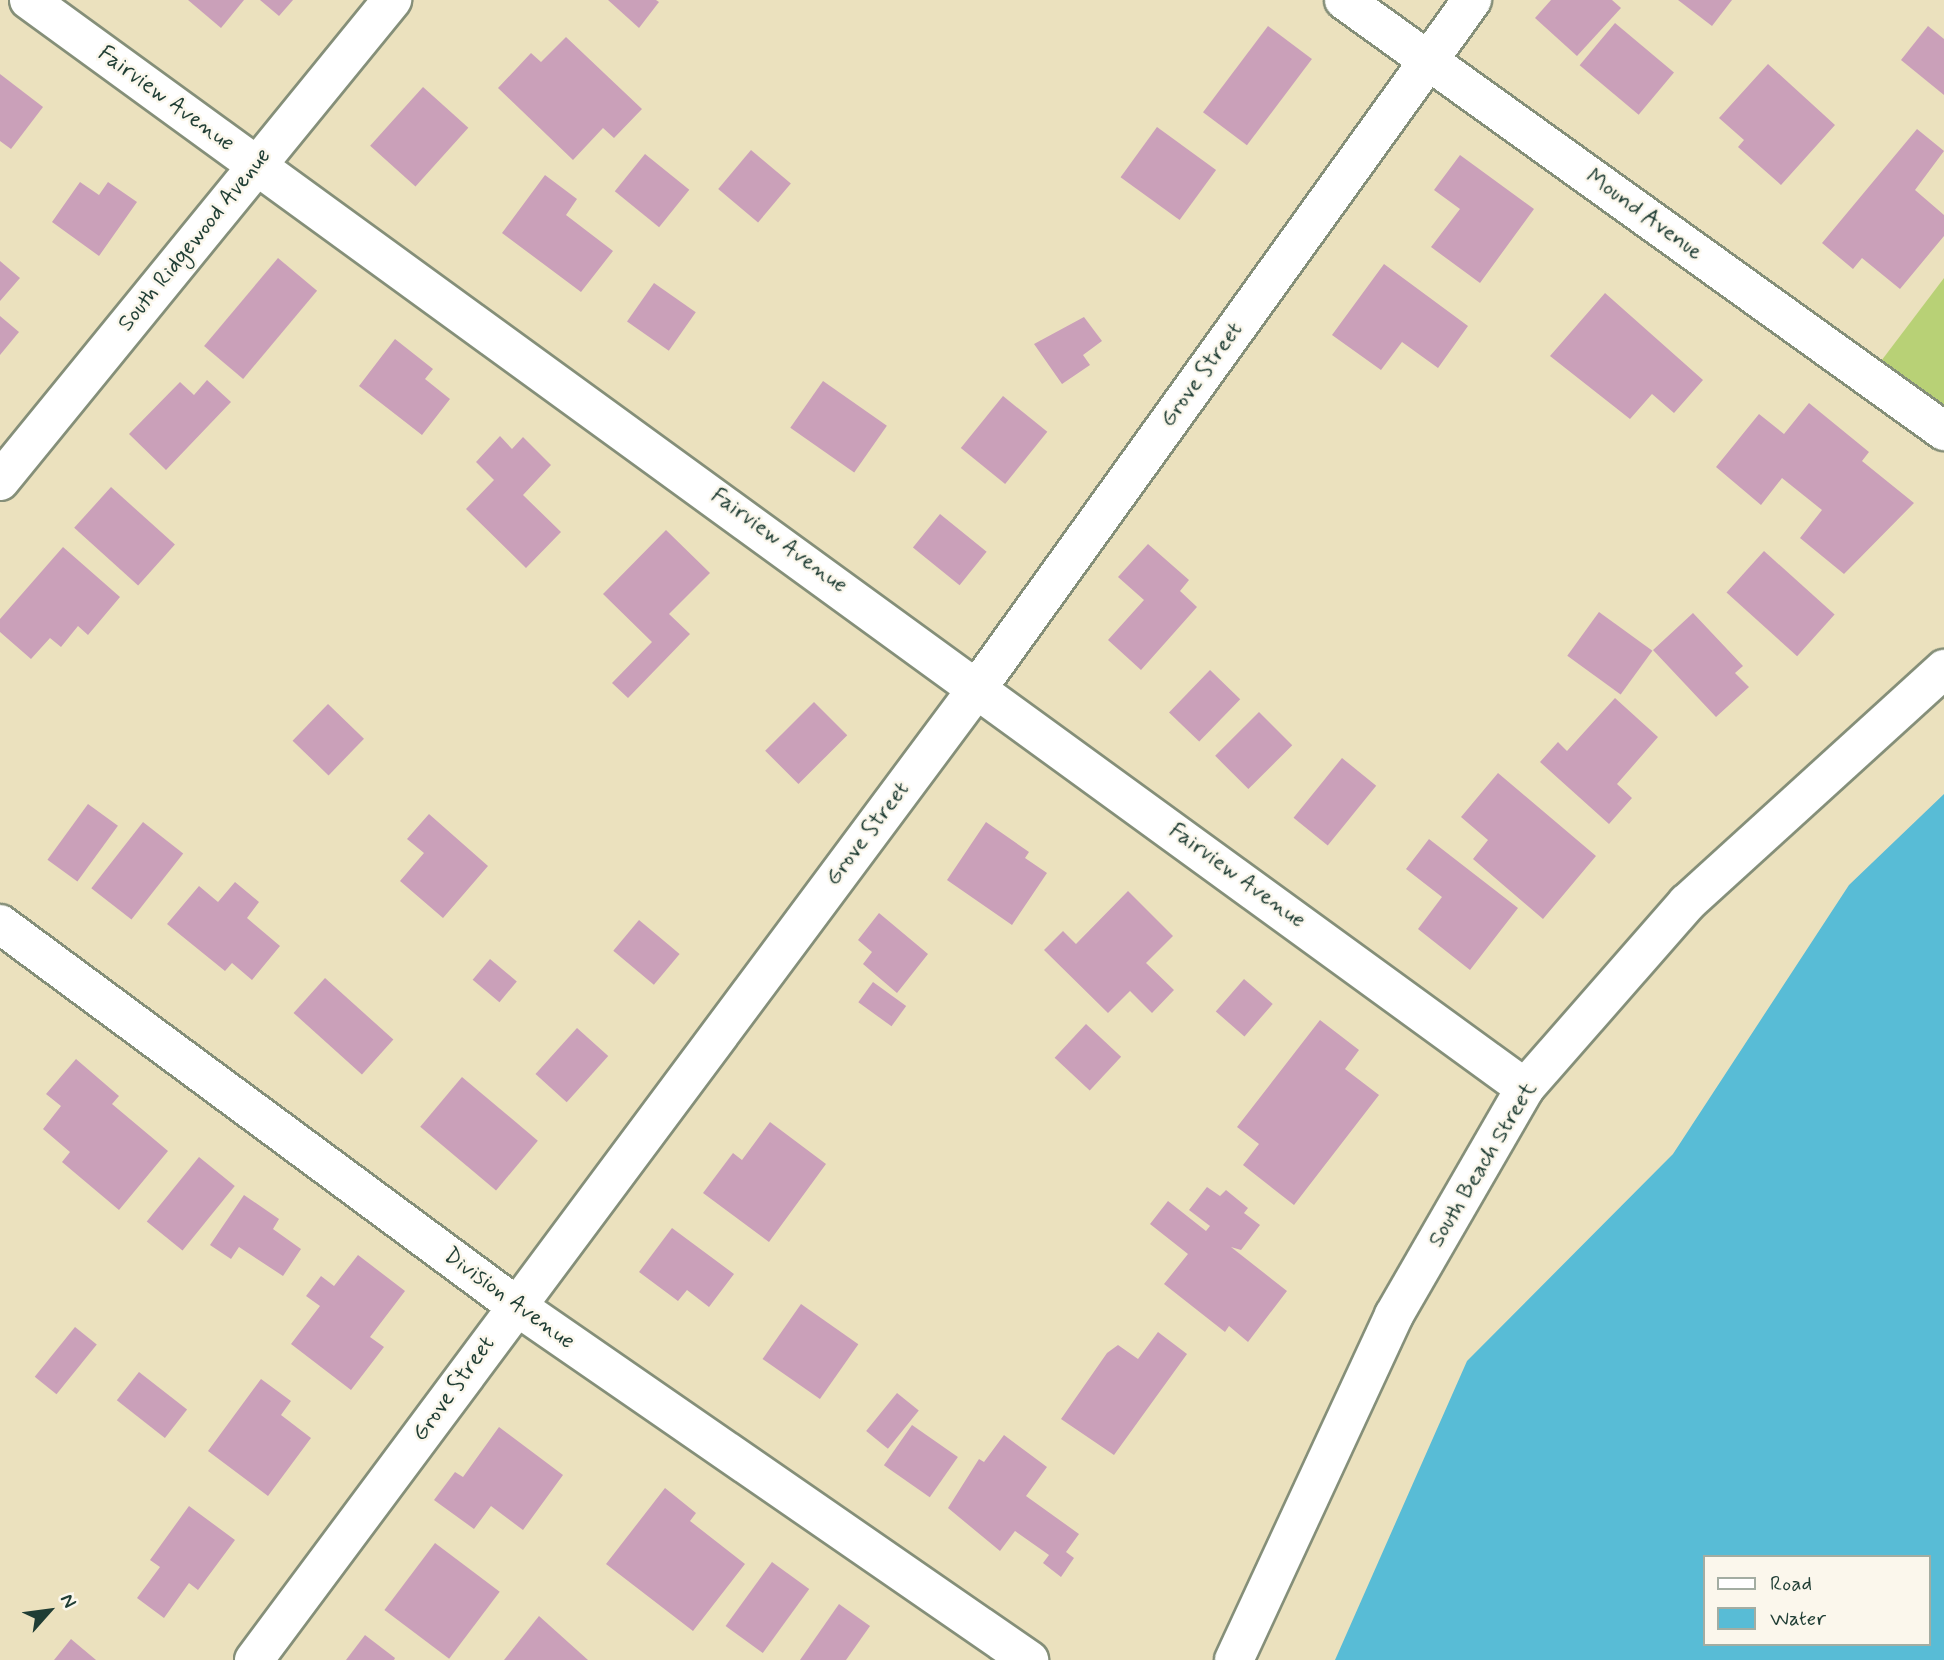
<!DOCTYPE html>
<style>
body{margin:0}
#map{position:relative;width:1944px;height:1660px;overflow:hidden;background:#ebe1be;font-family:Mynerve,sans-serif}
div>[style]{position:absolute}
.green>*{inset:0;background:#b8d176}
.water>*{inset:0;background:#58bcd6}
.building>*{inset:0;background:#caa0b9;transform-origin:0 0}
.roads{filter:drop-shadow(2px 0 #858f79) drop-shadow(-2px 0 #858f79) drop-shadow(0 2px #858f79) drop-shadow(0 -2px #858f79)}
.minor>*{height:38px;margin:-19px;padding:0 19px;transform-origin:19px;border-radius:19px;background:#fff}
span{translate:-50% -50%;white-space:nowrap;text-align:center;line-height:1.15;-webkit-text-stroke:5px #fbf7ec;paint-order:stroke}
.street-label{font-size:23px;color:#1f3d34}
.legend{position:absolute;left:1703px;top:1555px;width:228px;height:91px;box-sizing:border-box;background:#fbf7ec;border:2px solid #a3ada2;margin:0;padding:9px 12px;list-style:none;font-size:21px;color:#1f3d34}
.legend li{display:flex;align-items:center;gap:14px;height:35px}
.legend b{width:35px;border:2px solid #a3ada2}
.north{position:absolute;left:14px;top:1576px;width:70px;height:70px;-webkit-text-stroke:5px #fbf7ec;paint-order:stroke;rotate:62deg;font-size:19px;font-weight:700;line-height:28px;text-align:center;color:#1f3d34}
.north::after{content:'';display:block;margin:auto;width:24px;height:32px;background:#1f3d34;clip-path:polygon(50% 0,100% 100%,50% 72%,0 100%)}
</style>
<div id="map">
<div class="green">
<i style="clip-path:polygon(1944px 278px,1944px 431px,1869px 377px)"></i>
</div>
<div class="water">
<i style="clip-path:polygon(evenodd,1944px 794px,1944px 1660px,1335px 1660px,1467px 1361px,1673px 1154px,1849px 885px,1944px 794px,1704px 1557px,1928px 1557px,1928px 1644px,1704px 1644px,1704px 1557px)"></i>
</div>
<div class="building">
<i style="clip-path:polygon(188px 0,244px 0,221px 28px)"></i>
<i style="clip-path:polygon(260px 0,293px 0,279px 16px)"></i>
<i style="clip-path:polygon(608px 0,656px 0,659px 2px,639px 28px)"></i>
<i style="clip-path:polygon(1551px 0,1612px 0,1621px 8px,1577px 56px,1535px 18px)"></i>
<i style="clip-path:polygon(1678px 0,1732px 0,1712px 26px)"></i>
<i style="left:1615px;top:23px;width:77px;height:55px;rotate:40deg"></i>
<i style="left:1268px;top:26px;width:55px;height:108px;rotate:37deg"></i>
<i style="clip-path:polygon(1928px 26px,1944px 39px,1944px 95px,1901px 60px)"></i>
<i style="clip-path:polygon(566px 37px,642px 109px,614px 138px,603px 128px,573px 160px,498px 88px,531px 53px,541px 62px)"></i>
<i style="clip-path:polygon(1768px 64px,1835px 125px,1781px 185px,1738px 147px,1744px 140px,1719px 118px)"></i>
<i style="clip-path:polygon(0 74px,43px 107px,11px 149px,0 141px)"></i>
<i style="left:423px;top:87px;width:61px;height:79px;rotate:42deg"></i>
<i style="left:1157px;top:127px;width:73px;height:62px;rotate:36deg"></i>
<i style="clip-path:polygon(1917px 129px,1944px 151px,1915px 190px,1944px 215px,1944px 236px,1900px 289px,1862px 258px,1853px 269px,1822px 243px)"></i>
<i style="left:751px;top:150px;width:52px;height:51px;rotate:40deg"></i>
<i style="left:645px;top:154px;width:57px;height:48px;rotate:39deg"></i>
<i style="clip-path:polygon(1460px 155px,1534px 209px,1480px 283px,1431px 247px,1460px 209px,1434px 190px)"></i>
<i style="clip-path:polygon(545px 175px,577px 199px,566px 215px,613px 251px,581px 292px,502px 233px)"></i>
<i style="clip-path:polygon(80px 182px,99px 195px,108px 182px,137px 202px,99px 256px,52px 222px)"></i>
<i style="left:278px;top:258px;width:51px;height:115px;rotate:40deg"></i>
<i style="clip-path:polygon(0 261px,20px 278px,0 301px)"></i>
<i style="clip-path:polygon(1384px 264px,1468px 326px,1438px 368px,1402px 342px,1381px 370px,1332px 335px)"></i>
<i style="left:654px;top:283px;width:51px;height:47px;rotate:35deg"></i>
<i style="clip-path:polygon(1605px 293px,1703px 380px,1674px 413px,1652px 394px,1630px 419px,1550px 356px)"></i>
<i style="clip-path:polygon(0 316px,19px 332px,0 355px)"></i>
<i style="clip-path:polygon(1084px 317px,1102px 341px,1083px 355px,1090px 365px,1062px 384px,1034px 344px)"></i>
<i style="clip-path:polygon(395px 339px,433px 369px,425px 379px,450px 399px,422px 435px,359px 386px)"></i>
<i style="clip-path:polygon(207px 380px,231px 402px,166px 470px,129px 434px,180px 382px,194px 395px)"></i>
<i style="left:823px;top:381px;width:78px;height:57px;rotate:35deg"></i>
<i style="left:1003px;top:396px;width:57px;height:67px;rotate:39deg"></i>
<i style="clip-path:polygon(1809px 403px,1869px 452px,1862px 461px,1914px 503px,1844px 574px,1800px 538px,1822px 510px,1782px 478px,1761px 505px,1716px 467px,1759px 414px,1784px 434px)"></i>
<i style="clip-path:polygon(500px 436px,512px 449px,523px 437px,551px 465px,523px 495px,561px 532px,526px 568px,466px 509px,494px 480px,476px 462px)"></i>
<i style="left:111px;top:487px;width:86px;height:55px;rotate:42deg"></i>
<i style="left:940px;top:514px;width:60px;height:43px;rotate:39deg"></i>
<i style="clip-path:polygon(666px 530px,710px 573px,669px 614px,690px 634px,628px 698px,612px 683px,652px 642px,603px 594px)"></i>
<i style="clip-path:polygon(1148px 544px,1189px 580px,1180px 591px,1197px 607px,1141px 670px,1108px 640px,1144px 600px,1118px 577px)"></i>
<i style="clip-path:polygon(63px 547px,120px 597px,88px 635px,78px 626px,61px 647px,50px 638px,31px 659px,0 632px,0 619px)"></i>
<i style="left:1764px;top:551px;width:95px;height:56px;rotate:42deg"></i>
<i style="left:1599px;top:612px;width:66px;height:54px;rotate:36deg"></i>
<i style="clip-path:polygon(1693px 613px,1743px 666px,1735px 673px,1749px 687px,1716px 717px,1653px 650px)"></i>
<i style="left:1210px;top:670px;width:42px;height:59px;rotate:44deg"></i>
<i style="clip-path:polygon(1615px 698px,1658px 737px,1617px 784px,1632px 798px,1609px 824px,1540px 762px,1558px 742px,1567px 751px)"></i>
<i style="left:814px;top:702px;width:47px;height:69px;rotate:45deg"></i>
<i style="left:328px;top:704px;width:50px;height:51px;rotate:44deg"></i>
<i style="left:1259px;top:712px;width:47px;height:62px;rotate:45deg"></i>
<i style="left:1342px;top:758px;width:44px;height:77px;rotate:39deg"></i>
<i style="clip-path:polygon(1498px 773px,1596px 856px,1543px 919px,1473px 859px,1488px 840px,1461px 817px)"></i>
<i style="left:88px;top:804px;width:37px;height:69px;rotate:36deg"></i>
<i style="clip-path:polygon(429px 814px,488px 866px,443px 918px,400px 881px,424px 853px,407px 839px)"></i>
<i style="left:143px;top:822px;width:51px;height:84px;rotate:38deg"></i>
<i style="clip-path:polygon(986px 822px,1029px 852px,1025px 858px,1047px 873px,1012px 925px,947px 880px)"></i>
<i style="clip-path:polygon(1429px 839px,1518px 908px,1470px 970px,1418px 929px,1442px 897px,1406px 869px)"></i>
<i style="clip-path:polygon(235px 882px,259px 902px,247px 918px,280px 946px,252px 980px,232px 963px,225px 971px,167px 924px,199px 886px,218px 902px)"></i>
<i style="clip-path:polygon(1128px 891px,1173px 936px,1146px 963px,1174px 990px,1152px 1013px,1130px 991px,1108px 1013px,1044px 950px,1063px 931px,1076px 944px)"></i>
<i style="clip-path:polygon(879px 913px,928px 954px,897px 993px,863px 964px,872px 952px,858px 940px)"></i>
<i style="left:639px;top:920px;width:53px;height:40px;rotate:40deg"></i>
<i style="left:490px;top:959px;width:35px;height:27px;rotate:40deg"></i>
<i style="left:325px;top:978px;width:92px;height:47px;rotate:42deg"></i>
<i style="left:1244px;top:979px;width:38px;height:43px;rotate:41deg"></i>
<i style="left:873px;top:982px;width:41px;height:25px;rotate:36deg"></i>
<i style="clip-path:polygon(1320px 1020px,1359px 1050px,1345px 1069px,1379px 1095px,1294px 1205px,1243px 1165px,1259px 1144px,1237px 1127px)"></i>
<i style="left:1086px;top:1024px;width:48px;height:46px;rotate:43deg"></i>
<i style="left:577px;top:1028px;width:42px;height:62px;rotate:42deg"></i>
<i style="clip-path:polygon(76px 1059px,119px 1096px,112px 1104px,168px 1151px,119px 1210px,62px 1162px,70px 1152px,43px 1129px,61px 1106px,46px 1094px)"></i>
<i style="left:462px;top:1077px;width:99px;height:65px;rotate:40deg"></i>
<i style="clip-path:polygon(770px 1122px,826px 1164px,769px 1242px,703px 1193px,733px 1153px,742px 1160px)"></i>
<i style="left:199px;top:1157px;width:46px;height:83px;rotate:39deg"></i>
<i style="clip-path:polygon(1207px 1187px,1220px 1196px,1226px 1190px,1248px 1208px,1244px 1213px,1260px 1225px,1241px 1250px,1231px 1247px,1287px 1291px,1248px 1342px,1229px 1326px,1225px 1332px,1164px 1284px,1188px 1254px,1150px 1224px,1168px 1201px,1206px 1231px,1210px 1226px,1189px 1210px)"></i>
<i style="clip-path:polygon(244px 1195px,279px 1219px,273px 1229px,301px 1249px,283px 1276px,239px 1247px,231px 1259px,210px 1245px)"></i>
<i style="clip-path:polygon(672px 1228px,734px 1274px,709px 1307px,687px 1290px,678px 1301px,639px 1272px)"></i>
<i style="clip-path:polygon(358px 1255px,405px 1291px,370px 1337px,384px 1347px,351px 1390px,291px 1344px,320px 1306px,306px 1296px,321px 1276px,334px 1286px)"></i>
<i style="left:801px;top:1304px;width:70px;height:67px;rotate:35deg"></i>
<i style="left:75px;top:1327px;width:28px;height:64px;rotate:39deg"></i>
<i style="clip-path:polygon(1158px 1332px,1187px 1354px,1114px 1455px,1061px 1419px,1107px 1353px,1118px 1345px,1138px 1359px)"></i>
<i style="left:139px;top:1372px;width:61px;height:36px;rotate:38deg"></i>
<i style="clip-path:polygon(261px 1379px,291px 1401px,281px 1415px,311px 1438px,268px 1496px,208px 1451px)"></i>
<i style="left:897px;top:1393px;width:28px;height:49px;rotate:39deg"></i>
<i style="left:912px;top:1425px;width:56px;height:49px;rotate:35deg"></i>
<i style="clip-path:polygon(499px 1427px,563px 1475px,523px 1530px,491px 1506px,474px 1529px,434px 1500px,455px 1472px,463px 1477px)"></i>
<i style="clip-path:polygon(1004px 1435px,1047px 1467px,1026px 1496px,1079px 1534px,1066px 1552px,1074px 1558px,1061px 1577px,1043px 1563px,1049px 1555px,1015px 1531px,1000px 1551px,948px 1508px,979px 1459px,984px 1462px)"></i>
<i style="clip-path:polygon(665px 1488px,696px 1513px,690px 1521px,745px 1564px,693px 1631px,606px 1564px)"></i>
<i style="clip-path:polygon(189px 1506px,235px 1540px,198px 1590px,189px 1583px,164px 1618px,137px 1598px,160px 1567px,150px 1560px)"></i>
<i style="left:435px;top:1543px;width:81px;height:84px;rotate:37deg"></i>
<i style="left:772px;top:1562px;width:46px;height:79px;rotate:36deg"></i>
<i style="clip-path:polygon(839px 1604px,870px 1626px,846px 1660px,800px 1660px)"></i>
<i style="clip-path:polygon(539px 1616px,588px 1660px,504px 1660px)"></i>
<i style="clip-path:polygon(365px 1635px,395px 1658px,394px 1660px,346px 1660px)"></i>
<i style="clip-path:polygon(71px 1639px,96px 1660px,54px 1660px)"></i>
</div>
<div class="roads">
<div class="minor">
<i style="left:29px;top:0;width:1850px;rotate:36.03deg"></i>
<i style="left:1344px;top:0;width:739px;rotate:35.69deg"></i>
<i style="left:0;top:481px;width:621px;rotate:-50.82deg"></i>
<i style="left:0;top:924px;width:641px;rotate:36.49deg"></i>
<i style="left:515px;top:1305px;width:625px;rotate:34.63deg"></i>
<i style="left:254px;top:1660px;width:1214px;rotate:-53.34deg"></i>
<i style="left:979px;top:686px;width:845px;rotate:-54.3deg"></i>
<i style="left:1234px;top:1660px;width:380px;rotate:-65.1deg"></i>
<i style="left:1394px;top:1315px;width:262px;rotate:-60deg"></i>
<i style="left:1525px;top:1088px;width:246px;rotate:-48.8deg"></i>
<i style="left:1687px;top:903px;width:348px;rotate:-42.3deg"></i>
</div>
</div>
<div class="street-label">
<span style="left:166px;top:99px;rotate:36deg">Fairview Avenue</span>
<span style="left:1644px;top:215px;rotate:36deg">Mound Avenue</span>
<span style="left:195px;top:240px;rotate:-51deg">South Ridgewood Avenue</span>
<span style="left:1202px;top:375px;rotate:-54deg">Grove Street</span>
<span style="left:779px;top:541px;rotate:36deg">Fairview Avenue</span>
<span style="left:868px;top:834px;rotate:-53deg">Grove Street</span>
<span style="left:1237px;top:876px;rotate:36deg">Fairview Avenue</span>
<span style="left:1483px;top:1165px;rotate:-59deg">South Beach Street</span>
<span style="left:509px;top:1299px;rotate:36deg">Division Avenue</span>
<span style="left:454px;top:1389px;rotate:-54deg">Grove Street</span>
</div>
<ul class="legend">
<li><b style="height:9px;background:#fff"></b>Road</li>
<li><b style="height:19px;background:#58bcd6"></b>Water</li>
</ul>
<div class="north">N</div>
</div>
